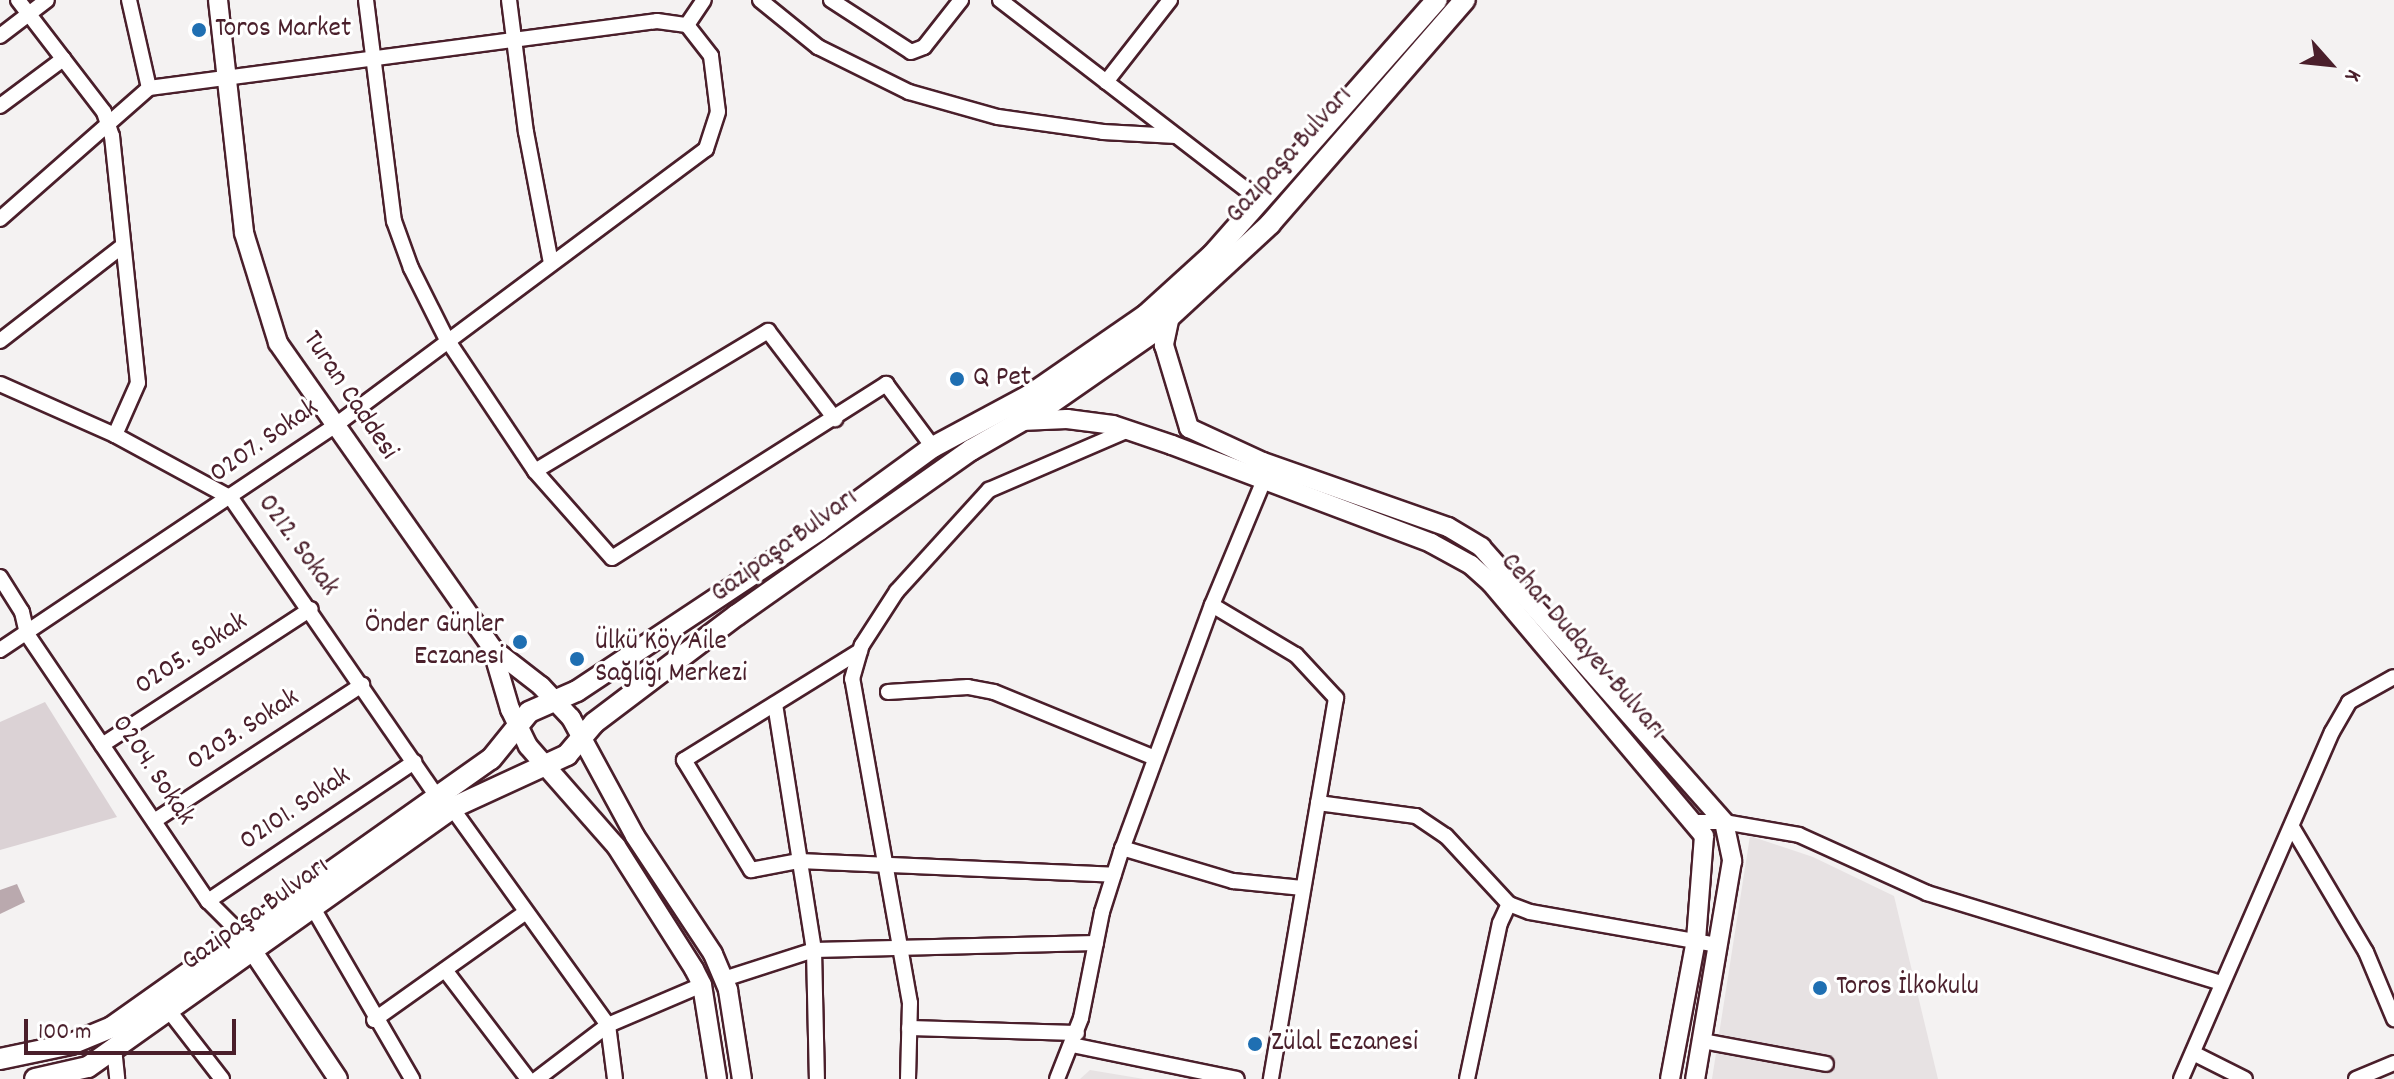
<!DOCTYPE html>
<meta charset="utf-8">
<style>
body{margin:0}
#map{position:relative;width:2394px;height:1079px;overflow:hidden;background:#f4f2f2;font-family:Dekko,sans-serif}
div>[style]{position:absolute}
.built>*{inset:0;background:#e7e2e3}
.green>*{inset:0;background:#dbd2d5}
.water>*{inset:0;background:#baa9ae}
.roads{filter:drop-shadow(2px 0 #4a1f2b) drop-shadow(-2px 0 #4a1f2b) drop-shadow(0 2px #4a1f2b) drop-shadow(0 -2px #4a1f2b)}
.minor>*{height:14px;margin:-7px;padding:0 7px;transform-origin:7px;border-radius:7px;background:#fff}
.tertiary>*{height:18px;margin:-9px;padding:0 9px;transform-origin:9px;border-radius:9px;background:#fff}
.secondary>*{height:20px;margin:-10px;padding:0 10px;transform-origin:10px;border-radius:10px;background:#fff}
.dots>*{width:22px;height:22px;translate:-50% -50%;box-sizing:border-box;border:4px solid #fff;border-radius:50%}
span{translate:-50% -50%;white-space:nowrap;text-align:center;line-height:1.15;-webkit-text-stroke:6px #fff;paint-order:stroke}
.poi-label{font-size:28px;color:#4a1f2b}
.left{translate:0 -50%;text-align:left}
.right{translate:-100% -50%;text-align:right}
.street-label{font-size:28px;color:#4a1f2b}
.north{position:absolute;left:2290px;top:24px;width:80px;height:80px;-webkit-text-stroke:6px #fff;paint-order:stroke;rotate:117deg;font-size:22px;font-weight:700;line-height:32px;text-align:center;color:#4a1f2b}
.north::after{content:'';display:block;margin:auto;width:28px;height:36px;background:#4a1f2b;clip-path:polygon(50% 0,100% 100%,50% 72%,0 100%)}
.scale{position:absolute;left:24px;top:1019px;width:212px;height:36px;box-sizing:border-box;border:4px solid #4a1f2b;border-top:0;padding-left:10px;font-size:24px;line-height:28px;white-space:nowrap;color:#4a1f2b;-webkit-text-stroke:6px #fff;paint-order:stroke}
</style>
<div id="map">
<div class="built">
<i style="clip-path:polygon(1750px 836px,1813px 857px,1894px 896px,1938px 1079px,1712px 1079px)"></i>
<i style="clip-path:polygon(1090px 1070px,1144px 1079px,1080px 1079px)"></i>
</div>
<div class="green">
<i style="clip-path:polygon(45px 702px,117px 817px,0 850px,0 722px)"></i>
</div>
<div class="water">
<i style="clip-path:polygon(17px 884px,25px 902px,0 914px,0 890px)"></i>
</div>
<div class="roads">
<div class="minor">
<i style="left:18px;top:0;width:141px;rotate:52.5deg"></i>
<i style="left:104px;top:112px;width:25px;rotate:72deg"></i>
<i style="left:112px;top:136px;width:248px;rotate:84deg"></i>
<i style="left:138px;top:383px;width:57px;rotate:113.9deg"></i>
<i style="left:129px;top:0;width:90px;rotate:77.2deg"></i>
<i style="left:366px;top:0;width:223px;rotate:82.8deg"></i>
<i style="left:394px;top:221px;width:50px;rotate:70.1deg"></i>
<i style="left:411px;top:268px;width:78px;rotate:63.4deg"></i>
<i style="left:446px;top:338px;width:160px;rotate:56.2deg"></i>
<i style="left:535px;top:471px;width:116px;rotate:48.5deg"></i>
<i style="left:612px;top:558px;width:325px;rotate:-32.4deg"></i>
<i style="left:886px;top:384px;width:79px;rotate:53.3deg"></i>
<i style="left:509px;top:0;width:133px;rotate:82.7deg"></i>
<i style="left:526px;top:132px;width:133px;rotate:79.2deg"></i>
<i style="left:760px;top:0;width:75px;rotate:39deg"></i>
<i style="left:818px;top:47px;width:102px;rotate:26.3deg"></i>
<i style="left:909px;top:92px;width:92px;rotate:15.7deg"></i>
<i style="left:998px;top:117px;width:106px;rotate:8.1deg"></i>
<i style="left:1103px;top:132px;width:73px;rotate:3.1deg"></i>
<i style="left:831px;top:0;width:95px;rotate:33deg"></i>
<i style="left:911px;top:52px;width:14px;rotate:-21deg"></i>
<i style="left:924px;top:47px;width:60px;rotate:-51.8deg"></i>
<i style="left:1000px;top:0;width:329px;rotate:37.6deg"></i>
<i style="left:687px;top:25px;width:30px;rotate:-56deg"></i>
<i style="left:0;top:36px;width:59px;rotate:-37.5deg"></i>
<i style="left:1106px;top:82px;width:104px;rotate:-52deg"></i>
<i style="left:0;top:106px;width:79px;rotate:-36.7deg"></i>
<i style="left:0;top:219px;width:198px;rotate:-41.3deg"></i>
<i style="left:149px;top:88px;width:512px;rotate:-7.51deg"></i>
<i style="left:657px;top:21px;width:30px;rotate:8deg"></i>
<i style="left:687px;top:25px;width:39px;rotate:52deg"></i>
<i style="left:711px;top:56px;width:56px;rotate:82.9deg"></i>
<i style="left:718px;top:112px;width:39px;rotate:108deg"></i>
<i style="left:706px;top:149px;width:465px;rotate:143.3deg"></i>
<i style="left:333px;top:427px;width:401px;rotate:146.2deg"></i>
<i style="left:0;top:341px;width:153px;rotate:-37.8deg"></i>
<i style="left:0;top:384px;width:126px;rotate:23.9deg"></i>
<i style="left:115px;top:435px;width:132px;rotate:28.5deg"></i>
<i style="left:231px;top:498px;width:364px;rotate:55.4deg"></i>
<i style="left:535px;top:471px;width:272px;rotate:-31deg"></i>
<i style="left:768px;top:331px;width:111px;rotate:52.7deg"></i>
<i style="left:0;top:577px;width:41px;rotate:57.8deg"></i>
<i style="left:22px;top:612px;width:23px;rotate:77deg"></i>
<i style="left:27px;top:634px;width:323px;rotate:55.9deg"></i>
<i style="left:208px;top:901px;width:45px;rotate:45deg"></i>
<i style="left:1212px;top:605px;width:98px;rotate:30.8deg"></i>
<i style="left:1296px;top:655px;width:59px;rotate:47.1deg"></i>
<i style="left:1336px;top:698px;width:387px;rotate:99.7deg"></i>
<i style="left:860px;top:651px;width:207px;rotate:148.2deg"></i>
<i style="left:684px;top:760px;width:129px;rotate:58.7deg"></i>
<i style="left:751px;top:870px;width:49px;rotate:-10.6deg"></i>
<i style="left:799px;top:861px;width:315px;rotate:2.5deg"></i>
<i style="left:888px;top:692px;width:80px;rotate:-3.6deg"></i>
<i style="left:968px;top:687px;width:26px;rotate:11deg"></i>
<i style="left:994px;top:692px;width:174px;rotate:22.3deg"></i>
<i style="left:775px;top:704px;width:249px;rotate:81deg"></i>
<i style="left:814px;top:950px;width:129px;rotate:88.7deg"></i>
<i style="left:102px;top:745px;width:249px;rotate:-33.1deg"></i>
<i style="left:1318px;top:803px;width:99px;rotate:7.6deg"></i>
<i style="left:1416px;top:816px;width:36px;rotate:34deg"></i>
<i style="left:1446px;top:836px;width:93px;rotate:47.2deg"></i>
<i style="left:1509px;top:904px;width:22px;rotate:21deg"></i>
<i style="left:1530px;top:912px;width:191px;rotate:10deg"></i>
<i style="left:452px;top:808px;width:267px;rotate:54.3deg"></i>
<i style="left:608px;top:1025px;width:54px;rotate:82.6deg"></i>
<i style="left:154px;top:821px;width:249px;rotate:-33.2deg"></i>
<i style="left:1695px;top:822px;width:29px"></i>
<i style="left:1724px;top:822px;width:76px;rotate:9.8deg"></i>
<i style="left:1799px;top:835px;width:141px;rotate:24.4deg"></i>
<i style="left:1927px;top:893px;width:308px;rotate:17deg"></i>
<i style="left:2292px;top:827px;width:145px;rotate:59.4deg"></i>
<i style="left:2366px;top:952px;width:73px;rotate:67.3deg"></i>
<i style="left:1122px;top:848px;width:116px;rotate:16.6deg"></i>
<i style="left:1233px;top:881px;width:70px;rotate:5.7deg"></i>
<i style="left:208px;top:901px;width:249px;rotate:-34deg"></i>
<i style="left:313px;top:908px;width:198px;rotate:59.9deg"></i>
<i style="left:445px;top:970px;width:137px;rotate:52.7deg"></i>
<i style="left:724px;top:979px;width:95px;rotate:-17.9deg"></i>
<i style="left:814px;top:950px;width:282px;rotate:-1.4deg"></i>
<i style="left:170px;top:1012px;width:85px;rotate:52.2deg"></i>
<i style="left:374px;top:1020px;width:186px;rotate:-35.4deg"></i>
<i style="left:909px;top:1028px;width:168px;rotate:1.7deg"></i>
<i style="left:1702px;top:1041px;width:126px;rotate:10.5deg"></i>
<i style="left:1072px;top:1045px;width:168px;rotate:11.6deg"></i>
<i style="left:114px;top:1048px;width:31px;rotate:84deg"></i>
<i style="left:2193px;top:1053px;width:58px;rotate:26.6deg"></i>
<i style="left:537px;top:1079px;width:89px;rotate:-37.3deg"></i>
<i style="left:608px;top:1025px;width:102px;rotate:-23.1deg"></i>
<i style="left:908px;top:1079px;width:76px;rotate:-88.5deg"></i>
<i style="left:910px;top:1003px;width:329px;rotate:-100.1deg"></i>
<i style="left:852px;top:679px;width:35px;rotate:-74deg"></i>
<i style="left:862px;top:645px;width:64px;rotate:-57.1deg"></i>
<i style="left:897px;top:591px;width:137px;rotate:-47.7deg"></i>
<i style="left:989px;top:490px;width:151px;rotate:-23.3deg"></i>
<i style="left:1057px;top:1079px;width:66px;rotate:-68.5deg"></i>
<i style="left:1081px;top:1018px;width:108px;rotate:-78.8deg"></i>
<i style="left:1102px;top:912px;width:63px;rotate:-72.4deg"></i>
<i style="left:1121px;top:852px;width:263px;rotate:-69.8deg"></i>
<i style="left:1212px;top:605px;width:143px;rotate:-67.4deg"></i>
<i style="left:1467px;top:1079px;width:159px;rotate:-78.1deg"></i>
<i style="left:1500px;top:923px;width:21px;rotate:-65deg"></i>
<i style="left:2181px;top:1079px;width:378px;rotate:-66.5deg"></i>
<i style="left:2332px;top:732px;width:34px;rotate:-60deg"></i>
<i style="left:2349px;top:702px;width:51px;rotate:-29.1deg"></i>
<i style="left:2356px;top:1079px;width:41px;rotate:-22.8deg"></i>
</div>
<div class="tertiary">
<i style="left:218px;top:0;width:234px;rotate:83.6deg"></i>
<i style="left:244px;top:233px;width:115px;rotate:72.8deg"></i>
<i style="left:278px;top:343px;width:373px;rotate:54.9deg"></i>
<i style="left:492px;top:648px;width:62px;rotate:37.8deg"></i>
<i style="left:541px;top:686px;width:44px;rotate:46.8deg"></i>
<i style="left:571px;top:718px;width:134px;rotate:61.5deg"></i>
<i style="left:635px;top:836px;width:141px;rotate:56.5deg"></i>
<i style="left:713px;top:954px;width:39px;rotate:67deg"></i>
<i style="left:728px;top:990px;width:90px;rotate:81.1deg"></i>
<i style="left:1170px;top:316px;width:30px;rotate:102deg"></i>
<i style="left:1164px;top:345px;width:87px;rotate:73.2deg"></i>
<i style="left:1189px;top:428px;width:81px;rotate:24.7deg"></i>
<i style="left:1263px;top:462px;width:196px;rotate:19.4deg"></i>
<i style="left:1448px;top:527px;width:39px;rotate:31deg"></i>
<i style="left:1481px;top:547px;width:367px;rotate:48.5deg"></i>
<i style="left:1724px;top:822px;width:40px;rotate:78deg"></i>
<i style="left:1732px;top:861px;width:221px;rotate:99.6deg"></i>
<i style="left:1021px;top:421px;width:46px;rotate:-2.5deg"></i>
<i style="left:1067px;top:419px;width:46px;rotate:7.4deg"></i>
<i style="left:1113px;top:425px;width:62px;rotate:18.7deg"></i>
<i style="left:1172px;top:445px;width:277px;rotate:20.7deg"></i>
<i style="left:1431px;top:543px;width:46px;rotate:28.8deg"></i>
<i style="left:1471px;top:565px;width:27px;rotate:42deg"></i>
<i style="left:1491px;top:583px;width:331px;rotate:49.9deg"></i>
<i style="left:1704px;top:836px;width:104px;rotate:94.4deg"></i>
<i style="left:1696px;top:940px;width:141px;rotate:100.6deg"></i>
<i style="left:492px;top:648px;width:64px;rotate:73.6deg"></i>
<i style="left:510px;top:709px;width:41px;rotate:64.1deg"></i>
<i style="left:528px;top:746px;width:133px;rotate:48.7deg"></i>
<i style="left:616px;top:846px;width:146px;rotate:57.6deg"></i>
<i style="left:694px;top:969px;width:18px;rotate:63deg"></i>
<i style="left:702px;top:985px;width:95px;rotate:80.9deg"></i>
<i style="left:244px;top:938px;width:169px;rotate:56.3deg"></i>
</div>
<div class="secondary">
<i style="left:0;top:1059px;width:73px;rotate:-11.9deg"></i>
<i style="left:71px;top:1044px;width:44px;rotate:-22.5deg"></i>
<i style="left:112px;top:1027px;width:464px;rotate:-35.3deg"></i>
<i style="left:491px;top:759px;width:60px;rotate:-51deg"></i>
<i style="left:529px;top:712px;width:52px;rotate:-23.6deg"></i>
<i style="left:577px;top:691px;width:291px;rotate:-33.6deg"></i>
<i style="left:819px;top:530px;width:141px;rotate:-36.1deg"></i>
<i style="left:933px;top:447px;width:110px;rotate:-28.2deg"></i>
<i style="left:1030px;top:395px;width:141px;rotate:-34.6deg"></i>
<i style="left:1146px;top:315px;width:89px;rotate:-42.3deg"></i>
<i style="left:1212px;top:255px;width:340px;rotate:-48.6deg"></i>
<i style="left:35px;top:1079px;width:54px;rotate:-12.8deg"></i>
<i style="left:88px;top:1067px;width:447px;rotate:-35.4deg"></i>
<i style="left:452px;top:808px;width:127px;rotate:-24.7deg"></i>
<i style="left:567px;top:755px;width:42px;rotate:-49.8deg"></i>
<i style="left:594px;top:723px;width:179px;rotate:-37.1deg"></i>
<i style="left:737px;top:615px;width:286px;rotate:-35.2deg"></i>
<i style="left:971px;top:450px;width:84px;rotate:-29.9deg"></i>
<i style="left:1044px;top:408px;width:131px;rotate:-34.8deg"></i>
<i style="left:1152px;top:333px;width:161px;rotate:-42.7deg"></i>
<i style="left:1270px;top:224px;width:297px;rotate:-49deg"></i>
</div>
</div>
<div class="dots">
<i style="left:199px;top:30px;background:#1f6fb2"></i>
<i style="left:957px;top:379px;background:#1f6fb2"></i>
<i style="left:520px;top:642px;background:#1f6fb2"></i>
<i style="left:577px;top:659px;background:#1f6fb2"></i>
<i style="left:1820px;top:988px;background:#1f6fb2"></i>
<i style="left:1255px;top:1044px;background:#1f6fb2"></i>
</div>
<div class="poi-label">
<span class="left" style="left:215px;top:30px">Toros Market</span>
<span class="left" style="left:973px;top:379px">Q Pet</span>
<span class="right" style="left:504px;top:642px">Önder Günler<br>Eczanesi</span>
<span class="left" style="left:595px;top:659px">Ülkü Köy Aile<br>Sağlığı Merkezi</span>
<span class="left" style="left:1836px;top:988px">Toros İlkokulu</span>
<span class="left" style="left:1271px;top:1044px">Zülal Eczanesi</span>
</div>
<div class="street-label">
<span style="left:1290px;top:156px;rotate:-48deg">Gazipaşa Bulvarı</span>
<span style="left:349px;top:396px;rotate:56deg">Turan Caddesi</span>
<span style="left:265px;top:442px;rotate:-35deg">0207. Sokak</span>
<span style="left:297px;top:546px;rotate:54deg">0212. Sokak</span>
<span style="left:785px;top:547px;rotate:-36deg">Gazipaşa Bulvarı</span>
<span style="left:1582px;top:647px;rotate:49deg">Cehar Dudayev Bulvarı</span>
<span style="left:192px;top:655px;rotate:-33deg">0205. Sokak</span>
<span style="left:244px;top:731px;rotate:-33deg">0203. Sokak</span>
<span style="left:152px;top:771px;rotate:56deg">0204. Sokak</span>
<span style="left:296px;top:810px;rotate:-34deg">02101. Sokak</span>
<span style="left:256px;top:915px;rotate:-36deg">Gazipaşa Bulvarı</span>
</div>
<div class="north">K</div>
<div class="scale">100 m</div>
</div>
